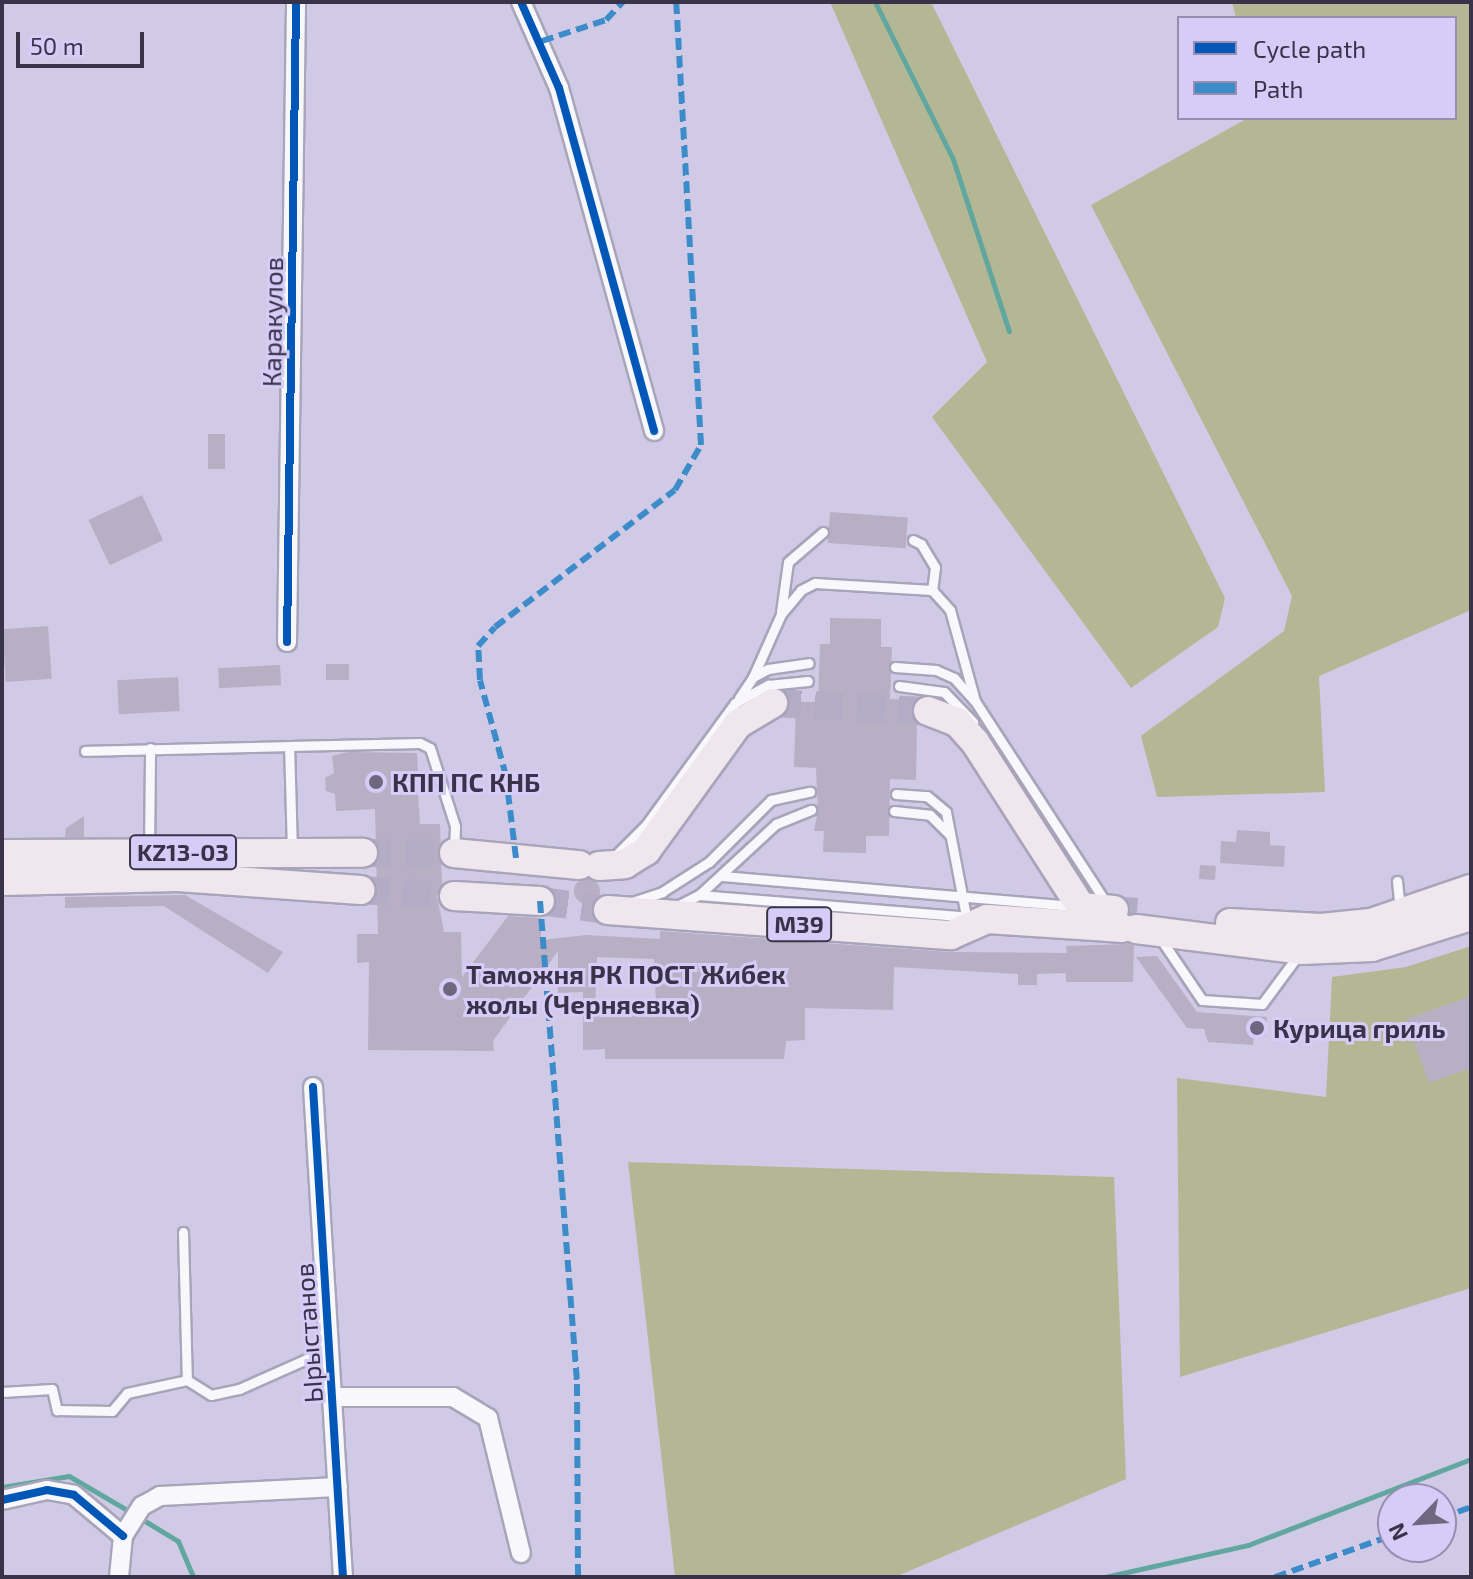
<!DOCTYPE html>
<meta charset="utf-8">
<style>
body{margin:0}
#map{position:relative;width:1473px;height:1579px;overflow:hidden;background:#d0cae6;font-family:"Exo 2",sans-serif}
div>[style]{position:absolute}
.green>*{inset:0;background:#b4b793}
.stream>*{height:5px;margin:-2.5px;padding:0 2.5px;transform-origin:2.5px;border-radius:2.5px;background:#61a79f}
.building>*{inset:0;background:#b8afc5;transform-origin:0 0}
.round{border-radius:50%}
.trunk-tunnel>*{height:28px;margin-top:-14px;transform-origin:0;background:repeating-linear-gradient(90deg,#b2acc7 0 28px,transparent 0 42px)}
.roads{filter:drop-shadow(2px 0 #a8a4b9) drop-shadow(-2px 0 #a8a4b9) drop-shadow(0 2px #a8a4b9) drop-shadow(0 -2px #a8a4b9)}
.service>*{height:9px;margin:-4.5px;padding:0 4.5px;transform-origin:4.5px;border-radius:4.5px;background:#f8f7fb}
.minor>*{height:18px;margin:-9px;padding:0 9px;transform-origin:9px;border-radius:9px;background:#f8f7fb}
.trunk>*{height:28px;margin:-14px;padding:0 14px;transform-origin:14px;border-radius:14px;background:#f0e6ee}
.quiet>*{height:6px;margin-top:-3px;transform-origin:0;background:repeating-linear-gradient(90deg,#3d8cca 0 12px,transparent 0 18px)}
.cycleway>*{height:8px;margin:-4px;padding:0 4px;transform-origin:4px;border-radius:4px;background:#0057b8}
.dots>*{width:22px;height:22px;translate:-50% -50%;box-sizing:border-box;border:4px solid #d5ccf8;border-radius:50%}
span{translate:-50% -50%;white-space:nowrap;text-align:center;line-height:1.15;-webkit-text-stroke:6px #d5ccf8;paint-order:stroke}
.shield-label span{padding:2px 6px;background:#d5ccf8;border:2px solid;border-radius:6px;-webkit-text-stroke-width:0}
.shield-label{font-size:24px;color:#383349;font-weight:700}
.street-label{font-size:26px;color:#383349}
.poi-label{font-size:26px;color:#383349;font-weight:700}
.left{translate:0 -50%;text-align:left}
.frame{position:absolute;inset:0;border:4px solid #383349;pointer-events:none}
.legend{position:absolute;left:1177px;top:16px;width:280px;height:104px;box-sizing:border-box;background:#d5ccf8;border:2px solid #968fb2;margin:0;padding:10px 14px;list-style:none;font-size:24px;color:#383349}
.legend li{display:flex;align-items:center;gap:16px;height:40px}
.legend b{width:40px;border:2px solid #968fb2}
.north{position:absolute;left:1377px;top:1483px;width:80px;height:80px;box-sizing:border-box;background:#d5ccf8;border:2px solid #968fb2;border-radius:50%;rotate:245deg;font-size:22px;font-weight:700;line-height:32px;text-align:center;color:#383349}
.north::after{content:'';display:block;margin:auto;width:28px;height:36px;background:#6d6880;clip-path:polygon(50% 0,100% 100%,50% 72%,0 100%)}
.scale{position:absolute;left:16px;top:32px;width:128px;height:36px;box-sizing:border-box;border:4px solid #383349;border-top:0;padding-left:10px;font-size:24px;line-height:28px;white-space:nowrap;color:#383349;-webkit-text-stroke:6px #d5ccf8;paint-order:stroke}
</style>
<div id="map">
<div class="green">
<i style="clip-path:polygon(830px 2px,931px 2px,1225px 598px,1218px 627px,1131px 688px,932px 417px,987px 362px)"></i>
<i style="clip-path:polygon(1232px 2px,1471px 2px,1471px 610px,1319px 676px,1325px 792px,1157px 797px,1141px 736px,1284px 631px,1292px 596px,1091px 205px,1248px 118px,1455px 118px,1455px 18px,1236px 18px)"></i>
<i style="clip-path:polygon(1471px 946px,1471px 1288px,1180px 1377px,1177px 1078px,1326px 1097px,1332px 977px,1406px 967px)"></i>
<i style="clip-path:polygon(628px 1162px,1114px 1177px,1126px 1479px,895px 1577px,675px 1577px)"></i>
</div>
<div class="stream">
<i style="left:875px;top:2px;width:175px;rotate:63.6deg"></i>
<i style="left:953px;top:159px;width:181px;rotate:72deg"></i>
<i style="left:2px;top:1487px;width:68px;rotate:-9.3deg"></i>
<i style="left:69px;top:1476px;width:73px;rotate:30.4deg"></i>
<i style="left:140px;top:1518px;width:44px;rotate:31.2deg"></i>
<i style="left:178px;top:1541px;width:39px;rotate:67deg"></i>
<i style="left:1105px;top:1577px;width:147px;rotate:-12.6deg"></i>
<i style="left:1248px;top:1545px;width:239px;rotate:-21.1deg"></i>
</div>
<div class="building">
<i style="left:208px;top:434px;width:17px;height:35px"></i>
<i style="left:142px;top:495px;width:50px;height:59px;rotate:65deg"></i>
<i style="left:830px;top:512px;width:78px;height:31px;rotate:4deg"></i>
<i style="clip-path:polygon(830px 618px,881px 619px,881px 647px,892px 647px,890px 699px,916px 700px,911px 713px,917px 724px,916px 780px,890px 779px,889px 836px,866px 836px,866px 853px,823px 852px,824px 831px,814px 831px,818px 810px,816px 768px,794px 767px,796px 702px,818px 702px,820px 644px,830px 644px)"></i>
<i style="left:48px;top:626px;width:53px;height:46px;rotate:86deg"></i>
<i style="left:326px;top:664px;width:23px;height:16px"></i>
<i style="left:280px;top:665px;width:20px;height:62px;rotate:87deg"></i>
<i style="left:178px;top:677px;width:34px;height:61px;rotate:87deg"></i>
<i style="clip-path:polygon(evenodd,348px 752px,417px 753px,418px 770px,427px 785px,418px 793px,420px 824px,440px 824px,442px 885px,437px 896px,444px 932px,461px 932px,462px 977px,508px 916px,541px 918px,541px 940px,586px 935px,660px 939px,660px 931px,950px 952px,1067px 953px,1066px 946px,1128px 944px,1134px 946px,1133px 982px,1066px 982px,1066px 973px,1037px 974px,1037px 985px,1018px 985px,1018px 974px,894px 967px,893px 1010px,805px 1008px,805px 1040px,786px 1041px,784px 1059px,605px 1059px,605px 1049px,583px 1050px,583px 992px,558px 993px,558px 951px,493px 1041px,494px 1051px,368px 1050px,369px 962px,357px 963px,357px 934px,378px 934px,375px 809px,336px 811px,335px 794px,326px 791px,325px 778px,334px 773px,332px 756px,348px 752px,597px 957px,654px 959px,656px 1005px,639px 1006px,639px 1013px,595px 1012px,597px 957px)"></i>
<i style="clip-path:polygon(84px 816px,84px 837px,65px 837px,66px 828px)"></i>
<i style="clip-path:polygon(1237px 830px,1270px 832px,1270px 845px,1285px 846px,1284px 867px,1220px 863px,1221px 841px,1236px 842px)"></i>
<i style="left:1200px;top:865px;width:16px;height:14px;rotate:4deg"></i>
<i class="round" style="left:574px;top:878px;width:26px;height:26px"></i>
<i style="clip-path:polygon(185px 895px,283px 952px,268px 973px,164px 906px,65px 908px,65px 897px)"></i>
<i style="clip-path:polygon(1157px 956px,1197px 1012px,1267px 1017px,1266px 1036px,1254px 1035px,1253px 1045px,1208px 1042px,1204px 1029px,1187px 1028px,1136px 957px)"></i>
<i style="clip-path:polygon(1471px 996px,1471px 1068px,1429px 1083px,1406px 1019px)"></i>
</div>
<div class="trunk-tunnel">
<i style="left:773px;top:703px;width:155px;rotate:3deg"></i>
<i style="left:363px;top:853px;width:91px"></i>
<i style="left:361px;top:890px;width:93px;rotate:3.7deg"></i>
<i style="left:540px;top:901px;width:69px;rotate:7.5deg"></i>
<i style="left:1123px;top:911px;width:14px;rotate:4deg"></i>
</div>
<div class="roads">
<div class="service">
<i style="left:913px;top:540px;width:9px;rotate:27deg"></i>
<i style="left:921px;top:544px;width:27px;rotate:59deg"></i>
<i style="left:935px;top:567px;width:23px;rotate:97deg"></i>
<i style="left:781px;top:612px;width:50px;rotate:-82deg"></i>
<i style="left:788px;top:562px;width:46px;rotate:-40.6deg"></i>
<i style="left:895px;top:667px;width:41px;rotate:4.2deg"></i>
<i style="left:936px;top:670px;width:20px;rotate:24deg"></i>
<i style="left:954px;top:678px;width:31px;rotate:48deg"></i>
<i style="left:975px;top:701px;width:241px;rotate:57deg"></i>
<i style="left:753px;top:677px;width:69px;rotate:-66deg"></i>
<i style="left:781px;top:614px;width:31px;rotate:-50deg"></i>
<i style="left:801px;top:590px;width:16px;rotate:-27deg"></i>
<i style="left:815px;top:583px;width:117px;rotate:3.4deg"></i>
<i style="left:932px;top:590px;width:27px;rotate:48deg"></i>
<i style="left:950px;top:610px;width:94px;rotate:74.6deg"></i>
<i style="left:899px;top:686px;width:45px;rotate:7.6deg"></i>
<i style="left:944px;top:692px;width:42px;rotate:46deg"></i>
<i style="left:739px;top:698px;width:25px;rotate:-56deg"></i>
<i style="left:753px;top:677px;width:17px;rotate:-28deg"></i>
<i style="left:768px;top:669px;width:41px;rotate:-8.3deg"></i>
<i style="left:85px;top:751px;width:204px;rotate:-1.4deg"></i>
<i style="left:896px;top:794px;width:31px;rotate:4deg"></i>
<i style="left:927px;top:796px;width:25px;rotate:40deg"></i>
<i style="left:946px;top:812px;width:106px;rotate:79.1deg"></i>
<i style="left:894px;top:811px;width:36px;rotate:6deg"></i>
<i style="left:930px;top:815px;width:27px;rotate:45deg"></i>
<i style="left:149px;top:851px;width:103px;rotate:-89.4deg"></i>
<i style="left:292px;top:851px;width:105px;rotate:-91.6deg"></i>
<i style="left:289px;top:746px;width:131px;rotate:-1.3deg"></i>
<i style="left:420px;top:743px;width:11px;rotate:27deg"></i>
<i style="left:430px;top:748px;width:82px;rotate:72.2deg"></i>
<i style="left:455px;top:826px;width:23px;rotate:92deg"></i>
<i style="left:618px;top:853px;width:40px;rotate:-45deg"></i>
<i style="left:646px;top:825px;width:151px;rotate:-53.9deg"></i>
<i style="left:735px;top:703px;width:38px;rotate:-29deg"></i>
<i style="left:768px;top:685px;width:40px;rotate:-5.7deg"></i>
<i style="left:722px;top:876px;width:352px;rotate:4.9deg"></i>
<i style="left:1397px;top:881px;width:28px;rotate:84deg"></i>
<i style="left:699px;top:895px;width:273px;rotate:4.6deg"></i>
<i style="left:632px;top:902px;width:32px;rotate:-18deg"></i>
<i style="left:662px;top:892px;width:56px;rotate:-32.6deg"></i>
<i style="left:709px;top:862px;width:88px;rotate:-45deg"></i>
<i style="left:771px;top:800px;width:40px;rotate:-12deg"></i>
<i style="left:675px;top:907px;width:27px;rotate:-27deg"></i>
<i style="left:699px;top:895px;width:105px;rotate:-42.7deg"></i>
<i style="left:776px;top:824px;width:38px;rotate:-22deg"></i>
<i style="left:1160px;top:938px;width:75px;rotate:55.9deg"></i>
<i style="left:1202px;top:1000px;width:60px;rotate:3.8deg"></i>
<i style="left:1262px;top:1004px;width:62px;rotate:-53.5deg"></i>
<i style="left:183px;top:1232px;width:148px;rotate:88.5deg"></i>
<i style="left:187px;top:1380px;width:28px;rotate:32deg"></i>
<i style="left:211px;top:1395px;width:29px;rotate:-12deg"></i>
<i style="left:239px;top:1389px;width:98px;rotate:-24deg"></i>
<i style="left:2px;top:1392px;width:50px;rotate:-3.4deg"></i>
<i style="left:52px;top:1389px;width:22px;rotate:77deg"></i>
<i style="left:57px;top:1410px;width:55px;rotate:1deg"></i>
<i style="left:112px;top:1411px;width:23px;rotate:-50deg"></i>
<i style="left:127px;top:1393px;width:61px;rotate:-12.2deg"></i>
</div>
<div class="minor">
<i style="left:521px;top:2px;width:94px;rotate:66.2deg"></i>
<i style="left:559px;top:88px;width:356px;rotate:74.5deg"></i>
<i style="left:287px;top:642px;width:640px;rotate:-89.19deg"></i>
<i style="left:313px;top:1087px;width:491px;rotate:86.5deg"></i>
<i style="left:332px;top:1397px;width:121px"></i>
<i style="left:453px;top:1397px;width:41px;rotate:31deg"></i>
<i style="left:488px;top:1418px;width:139px;rotate:76.3deg"></i>
<i style="left:2px;top:1500px;width:46px;rotate:-12.5deg"></i>
<i style="left:47px;top:1490px;width:27px;rotate:10deg"></i>
<i style="left:74px;top:1495px;width:64px;rotate:39.9deg"></i>
<i style="left:119px;top:1577px;width:41px;rotate:-84.4deg"></i>
<i style="left:123px;top:1536px;width:36px;rotate:-58deg"></i>
<i style="left:142px;top:1506px;width:21px;rotate:-29deg"></i>
<i style="left:160px;top:1496px;width:178px;rotate:-2.9deg"></i>
</div>
<div class="trunk">
<i style="left:928px;top:711px;width:31px;rotate:21deg"></i>
<i style="left:957px;top:722px;width:27px;rotate:48deg"></i>
<i style="left:975px;top:742px;width:196px;rotate:57.3deg"></i>
<i style="left:1081px;top:907px;width:33px;rotate:5deg"></i>
<i style="left:454px;top:853px;width:126px;rotate:5.5deg"></i>
<i style="left:2px;top:854px;width:361px;rotate:-0.2deg"></i>
<i style="left:599px;top:866px;width:26px;rotate:-4deg"></i>
<i style="left:625px;top:864px;width:25px;rotate:-32deg"></i>
<i style="left:646px;top:851px;width:157px;rotate:-54.1deg"></i>
<i style="left:738px;top:724px;width:41px;rotate:-31deg"></i>
<i style="left:2px;top:881px;width:176px;rotate:-1.3deg"></i>
<i style="left:178px;top:877px;width:183px;rotate:4.1deg"></i>
<i style="left:454px;top:896px;width:86px;rotate:3.3deg"></i>
<i style="left:608px;top:910px;width:344px;rotate:4.2deg"></i>
<i style="left:951px;top:935px;width:39px;rotate:-24deg"></i>
<i style="left:987px;top:919px;width:135px;rotate:3.8deg"></i>
<i style="left:1230px;top:923px;width:91px;rotate:3.1deg"></i>
<i style="left:1321px;top:928px;width:50px;rotate:-5.7deg"></i>
<i style="left:1371px;top:923px;width:106px;rotate:-18.8deg"></i>
<i style="left:1136px;top:929px;width:167px;rotate:7.2deg"></i>
<i style="left:1302px;top:950px;width:70px;rotate:-2.5deg"></i>
<i style="left:1372px;top:947px;width:104px;rotate:-17.4deg"></i>
</div>
</div>
<div class="quiet">
<i style="left:542px;top:41px;width:67px;rotate:-18.2deg"></i>
<i style="left:606px;top:20px;width:25px;rotate:-47deg"></i>
<i style="left:516px;top:858px;width:83px;rotate:-97deg"></i>
<i style="left:506px;top:776px;width:99px;rotate:-105.2deg"></i>
<i style="left:480px;top:680px;width:34px;rotate:-93deg"></i>
<i style="left:478px;top:646px;width:25px;rotate:-48deg"></i>
<i style="left:495px;top:627px;width:226px;rotate:-37.3deg"></i>
<i style="left:675px;top:490px;width:52px;rotate:-60deg"></i>
<i style="left:701px;top:445px;width:444px;rotate:-93.2deg"></i>
<i style="left:540px;top:901px;width:484px;rotate:85.6deg"></i>
<i style="left:577px;top:1384px;width:193px;rotate:89.7deg"></i>
<i style="left:1441px;top:1518px;width:32px;rotate:-20deg"></i>
<i style="left:1275px;top:1577px;width:125px;rotate:-19.6deg"></i>
</div>
<div class="cycleway">
<i style="left:521px;top:2px;width:94px;rotate:66.2deg"></i>
<i style="left:559px;top:88px;width:356px;rotate:74.5deg"></i>
<i style="left:287px;top:642px;width:640px;rotate:-89.19deg"></i>
<i style="left:313px;top:1087px;width:491px;rotate:86.5deg"></i>
<i style="left:2px;top:1500px;width:46px;rotate:-12.5deg"></i>
<i style="left:47px;top:1490px;width:27px;rotate:10deg"></i>
<i style="left:74px;top:1495px;width:64px;rotate:39.9deg"></i>
</div>
<div class="dots">
<i style="left:376px;top:782px;background:#6d6880"></i>
<i style="left:450px;top:989px;background:#6d6880"></i>
<i style="left:1257px;top:1028px;background:#6d6880"></i>
</div>
<div class="shield-label">
<span style="left:183px;top:852px">KZ13-03</span>
<span style="left:799px;top:924px">M39</span>
</div>
<div class="street-label">
<span style="left:272px;top:322px;rotate:-89deg">Каракулов</span>
<span style="left:308px;top:1333px;rotate:-94deg">Ырыстанов</span>
</div>
<div class="poi-label">
<span class="left" style="left:392px;top:782px">КПП ПС КНБ</span>
<span class="left" style="left:466px;top:989px">Таможня РК ПОСТ Жибек<br>жолы (Черняевка)</span>
<span class="left" style="left:1273px;top:1028px">Курица гриль</span>
</div>
<div class="frame"></div>
<ul class="legend">
<li><b style="height:10px;background:#0057b8"></b>Cycle path</li>
<li><b style="height:10px;background:#3d8cca"></b>Path</li>
</ul>
<div class="north">N</div>
<div class="scale">50 m</div>
</div>
